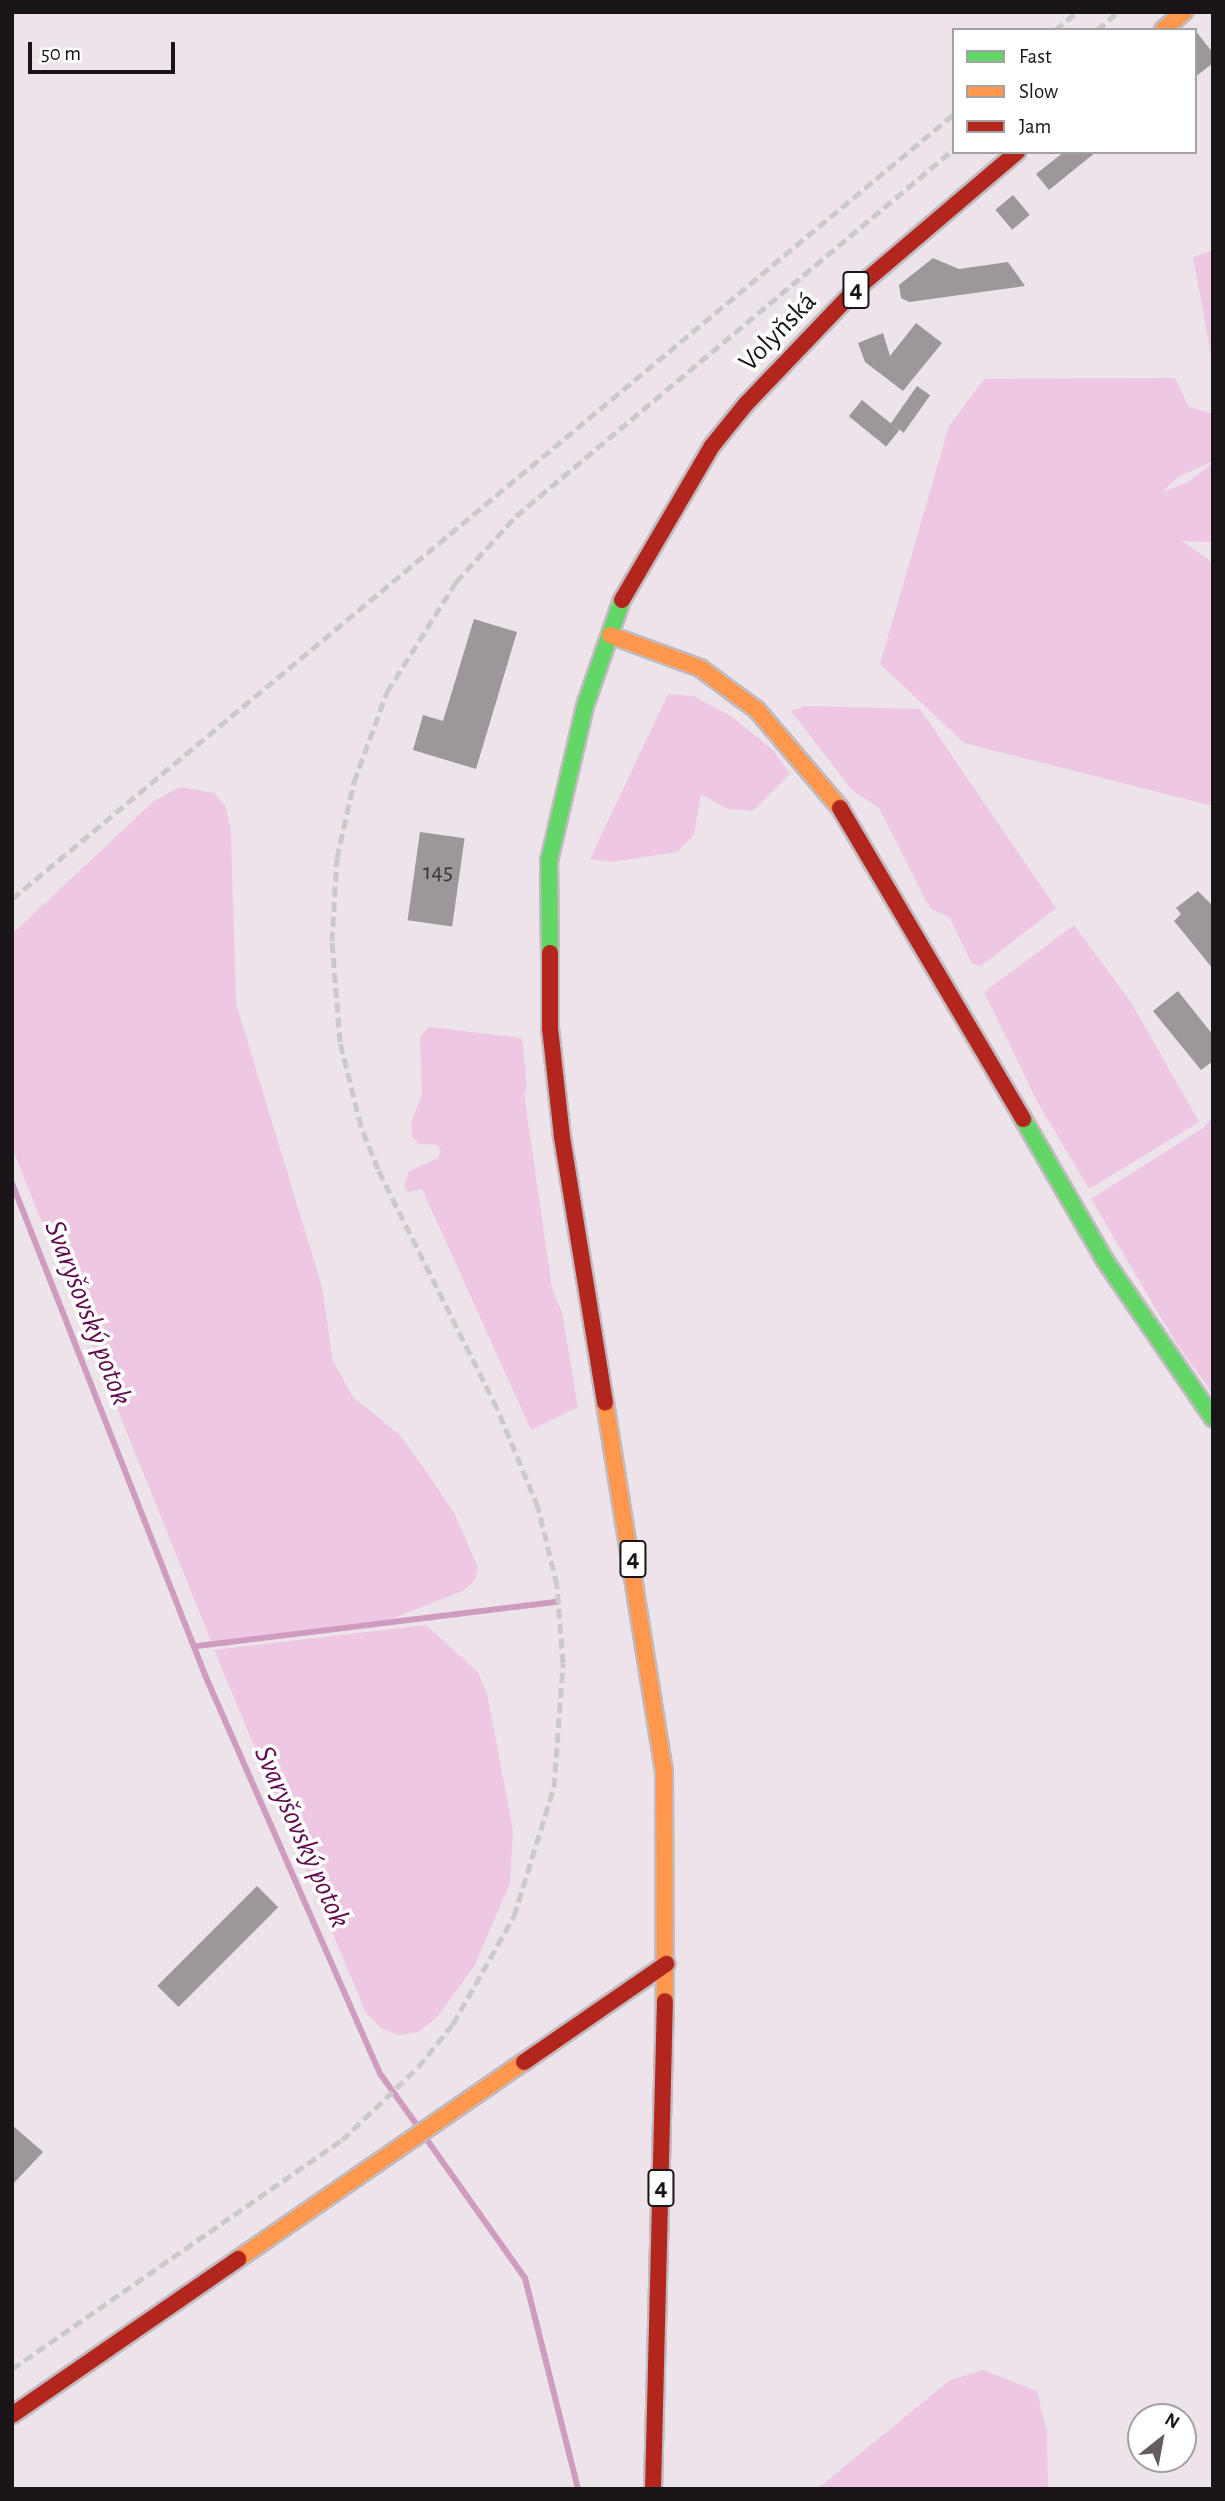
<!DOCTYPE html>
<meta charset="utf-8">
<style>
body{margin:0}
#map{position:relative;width:1225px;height:2501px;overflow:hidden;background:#ece4ea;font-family:"Alegreya Sans",sans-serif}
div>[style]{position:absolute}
.green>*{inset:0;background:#eec8e2}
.stream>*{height:6px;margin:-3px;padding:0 3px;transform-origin:3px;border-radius:3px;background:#cf9bbe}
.building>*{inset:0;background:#9d969b;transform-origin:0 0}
.roads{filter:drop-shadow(2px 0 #c1bbbf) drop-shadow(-2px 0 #c1bbbf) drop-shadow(0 2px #c1bbbf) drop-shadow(0 -2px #c1bbbf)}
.fast>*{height:16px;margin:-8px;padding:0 8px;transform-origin:8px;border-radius:8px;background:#63d668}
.slow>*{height:16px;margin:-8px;padding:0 8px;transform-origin:8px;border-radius:8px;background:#ff974d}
.jam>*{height:16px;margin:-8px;padding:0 8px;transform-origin:8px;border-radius:8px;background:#b3261e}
.rail>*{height:5px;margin-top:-2.5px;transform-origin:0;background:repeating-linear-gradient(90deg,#ccc9cb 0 10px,transparent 0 15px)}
span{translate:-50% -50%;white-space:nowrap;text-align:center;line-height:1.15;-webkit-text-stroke:7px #fff;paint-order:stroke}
.number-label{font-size:24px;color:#3a3438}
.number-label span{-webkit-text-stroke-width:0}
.shield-label span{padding:2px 5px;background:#fff;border:2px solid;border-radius:5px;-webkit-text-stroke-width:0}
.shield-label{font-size:26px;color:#191417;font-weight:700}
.street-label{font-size:28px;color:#191417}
.water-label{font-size:30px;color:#620c4f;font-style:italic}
.frame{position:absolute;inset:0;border:14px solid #191417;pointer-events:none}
.legend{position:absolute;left:952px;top:28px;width:245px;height:126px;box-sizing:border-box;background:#fff;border:2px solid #a3a1a2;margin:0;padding:9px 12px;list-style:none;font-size:21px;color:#191417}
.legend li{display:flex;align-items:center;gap:14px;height:35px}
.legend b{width:35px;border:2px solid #a3a1a2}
.north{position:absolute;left:1127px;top:2403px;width:70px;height:70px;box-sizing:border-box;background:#fff;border:2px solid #a3a1a2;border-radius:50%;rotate:31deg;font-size:19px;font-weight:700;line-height:28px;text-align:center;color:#191417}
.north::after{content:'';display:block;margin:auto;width:24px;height:32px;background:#635d61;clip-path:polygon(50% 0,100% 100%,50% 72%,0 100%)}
.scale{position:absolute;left:28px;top:42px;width:147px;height:32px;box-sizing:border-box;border:4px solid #191417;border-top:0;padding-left:9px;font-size:21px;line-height:24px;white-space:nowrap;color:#191417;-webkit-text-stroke:5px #fff;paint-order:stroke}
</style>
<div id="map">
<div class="green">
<i style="clip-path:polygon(1213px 250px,1213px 366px,1193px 257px)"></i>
<i style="clip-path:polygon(1175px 378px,1189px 407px,1213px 414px,1213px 461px,1178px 477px,1162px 492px,1185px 484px,1213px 463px,1213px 542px,1182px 541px,1213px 563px,1213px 806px,964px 743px,880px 664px,949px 426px,984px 379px)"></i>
<i style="clip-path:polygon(668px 694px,693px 696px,731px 716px,774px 751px,790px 774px,753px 811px,727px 809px,701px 794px,694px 835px,677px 852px,612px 862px,590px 859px)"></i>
<i style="clip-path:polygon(805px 706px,920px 709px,1056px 908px,981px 966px,972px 964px,950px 918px,931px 909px,924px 897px,879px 808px,852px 790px,791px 711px)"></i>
<i style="clip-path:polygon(180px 787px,214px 793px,226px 807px,231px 831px,236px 1003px,322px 1287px,333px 1361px,353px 1397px,400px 1435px,427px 1473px,454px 1513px,478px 1567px,475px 1580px,463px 1591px,391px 1619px,211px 1641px,12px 1148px,12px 934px,155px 800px)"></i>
<i style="clip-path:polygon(1074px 925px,1131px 1002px,1199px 1122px,1089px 1189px,1038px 1103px,984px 992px)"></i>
<i style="clip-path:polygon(429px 1027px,522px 1038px,527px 1087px,524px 1094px,552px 1289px,562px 1312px,578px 1407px,531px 1430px,422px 1189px,408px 1192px,404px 1185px,409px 1171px,438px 1158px,441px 1151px,437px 1145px,420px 1144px,412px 1137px,411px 1122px,422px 1095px,420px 1037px)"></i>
<i style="clip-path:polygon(1213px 1117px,1213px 1394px,1176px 1343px,1091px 1199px,1203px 1128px)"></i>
<i style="clip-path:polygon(426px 1625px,477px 1671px,487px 1693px,513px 1831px,510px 1883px,475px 1965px,438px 2016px,419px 2032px,399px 2035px,381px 2028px,366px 2013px,214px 1650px)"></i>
<i style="clip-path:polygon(983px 2370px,1037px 2391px,1047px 2432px,1048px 2489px,817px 2489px,950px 2380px)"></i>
</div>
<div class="stream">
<i style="left:12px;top:1183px;width:529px;rotate:68.58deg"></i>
<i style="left:205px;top:1675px;width:437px;rotate:66.3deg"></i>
<i style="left:381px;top:2075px;width:65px;rotate:54.4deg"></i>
<i style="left:197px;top:1646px;width:363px;rotate:-7deg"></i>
<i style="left:425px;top:2137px;width:173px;rotate:54.7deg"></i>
<i style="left:525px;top:2278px;width:218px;rotate:75.9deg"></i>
</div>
<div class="building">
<i style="clip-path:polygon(1195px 30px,1213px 53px,1213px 63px,1195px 77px)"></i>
<i style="clip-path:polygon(1064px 152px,1096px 152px,1049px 190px,1036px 174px)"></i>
<i style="left:1013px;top:195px;width:26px;height:23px;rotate:50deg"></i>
<i style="clip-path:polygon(933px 258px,959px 269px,1008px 262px,1025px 286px,909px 302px,901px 298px,899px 285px)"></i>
<i style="clip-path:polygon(916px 323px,942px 343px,903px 391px,865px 362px,858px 343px,883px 333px,890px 356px)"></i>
<i style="left:917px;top:386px;width:16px;height:46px;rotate:35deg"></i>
<i style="left:862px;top:400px;width:48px;height:21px;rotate:39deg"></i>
<i style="clip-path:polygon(474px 619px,517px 632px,476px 769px,413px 750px,423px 715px,443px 721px)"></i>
<i style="left:420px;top:832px;width:45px;height:89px;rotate:8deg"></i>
<i style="clip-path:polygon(1198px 891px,1213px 906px,1213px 969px,1174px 921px,1181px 914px,1176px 908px)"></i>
<i style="clip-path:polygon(1178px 991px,1213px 1035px,1213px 1061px,1201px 1070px,1153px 1011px)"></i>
<i style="left:257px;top:1886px;width:30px;height:141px;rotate:45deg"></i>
<i style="clip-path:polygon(12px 2125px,43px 2152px,12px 2185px)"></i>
</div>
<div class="roads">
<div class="fast">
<i style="left:550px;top:953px;width:92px;rotate:-90.6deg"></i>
<i style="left:549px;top:861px;width:159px;rotate:-76.9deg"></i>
<i style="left:585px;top:706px;width:112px;rotate:-70.8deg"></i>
<i style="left:1023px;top:1119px;width:162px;rotate:59.9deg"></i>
<i style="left:1104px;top:1259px;width:193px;rotate:55.6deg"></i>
</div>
<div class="slow">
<i style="left:1163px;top:30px;width:28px;rotate:-41deg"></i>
<i style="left:610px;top:635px;width:96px;rotate:20.1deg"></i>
<i style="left:700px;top:668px;width:71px;rotate:36.4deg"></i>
<i style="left:757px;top:710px;width:128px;rotate:49.7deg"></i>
<i style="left:605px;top:1403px;width:372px;rotate:80.9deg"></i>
<i style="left:664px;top:1770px;width:231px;rotate:89.8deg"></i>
<i style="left:238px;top:2259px;width:347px;rotate:-34.6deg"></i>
</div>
<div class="jam">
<i style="left:622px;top:600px;width:178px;rotate:-59.7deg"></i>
<i style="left:712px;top:446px;width:54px;rotate:-51deg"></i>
<i style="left:746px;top:404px;width:158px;rotate:-46.3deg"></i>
<i style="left:855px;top:290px;width:213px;rotate:-40.4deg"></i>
<i style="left:840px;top:808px;width:361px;rotate:59.5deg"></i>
<i style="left:550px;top:953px;width:75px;rotate:90deg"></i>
<i style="left:550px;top:1028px;width:110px;rotate:83.7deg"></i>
<i style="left:562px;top:1137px;width:269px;rotate:80.8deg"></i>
<i style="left:524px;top:2062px;width:173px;rotate:-34.6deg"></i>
<i style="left:12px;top:2415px;width:275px;rotate:-34.6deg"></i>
<i style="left:653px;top:2489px;width:488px;rotate:-88.6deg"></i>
</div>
</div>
<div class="rail">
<i style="left:1055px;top:30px;width:28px;rotate:-39deg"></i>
<i style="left:1097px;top:30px;width:28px;rotate:-41deg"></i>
<i style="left:12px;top:899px;width:1226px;rotate:-39.81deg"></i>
<i style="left:12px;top:2369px;width:402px;rotate:-34.8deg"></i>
<i style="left:342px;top:2140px;width:105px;rotate:-43.8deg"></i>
<i style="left:418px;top:2067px;width:55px;rotate:-50.9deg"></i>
<i style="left:453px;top:2024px;width:124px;rotate:-60.5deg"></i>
<i style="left:514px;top:1916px;width:135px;rotate:-72.8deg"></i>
<i style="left:554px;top:1787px;width:124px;rotate:-85.8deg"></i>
<i style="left:563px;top:1663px;width:78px;rotate:-94.4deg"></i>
<i style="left:557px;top:1585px;width:80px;rotate:-103.7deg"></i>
<i style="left:538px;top:1507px;width:107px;rotate:-112.5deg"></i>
<i style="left:497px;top:1408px;width:267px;rotate:-116.5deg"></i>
<i style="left:378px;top:1169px;width:46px;rotate:-111.6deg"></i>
<i style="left:361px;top:1126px;width:87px;rotate:-104deg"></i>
<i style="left:340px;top:1042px;width:101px;rotate:-94.5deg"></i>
<i style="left:332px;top:941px;width:83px;rotate:-86.6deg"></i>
<i style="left:337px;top:858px;width:78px;rotate:-77.4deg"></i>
<i style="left:354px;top:782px;width:96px;rotate:-69.9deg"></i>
<i style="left:387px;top:692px;width:130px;rotate:-57.9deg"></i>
<i style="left:456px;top:582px;width:89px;rotate:-47.7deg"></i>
<i style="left:516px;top:516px;width:571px;rotate:-39.96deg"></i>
</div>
<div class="number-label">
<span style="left:438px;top:873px">145</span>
</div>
<div class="shield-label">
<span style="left:856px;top:290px">4</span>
<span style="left:633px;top:1559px">4</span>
<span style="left:661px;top:2188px">4</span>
</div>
<div class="street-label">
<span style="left:778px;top:332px;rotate:-46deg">Volyňská</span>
</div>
<div class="water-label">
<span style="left:88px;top:1313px;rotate:69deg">Svaryšovský potok</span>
<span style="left:302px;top:1837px;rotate:66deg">Svaryšovský potok</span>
</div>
<div class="frame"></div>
<ul class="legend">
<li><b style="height:9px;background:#63d668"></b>Fast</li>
<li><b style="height:9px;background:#ff974d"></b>Slow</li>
<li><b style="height:9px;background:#b3261e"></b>Jam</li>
</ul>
<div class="north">N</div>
<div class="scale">50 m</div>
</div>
